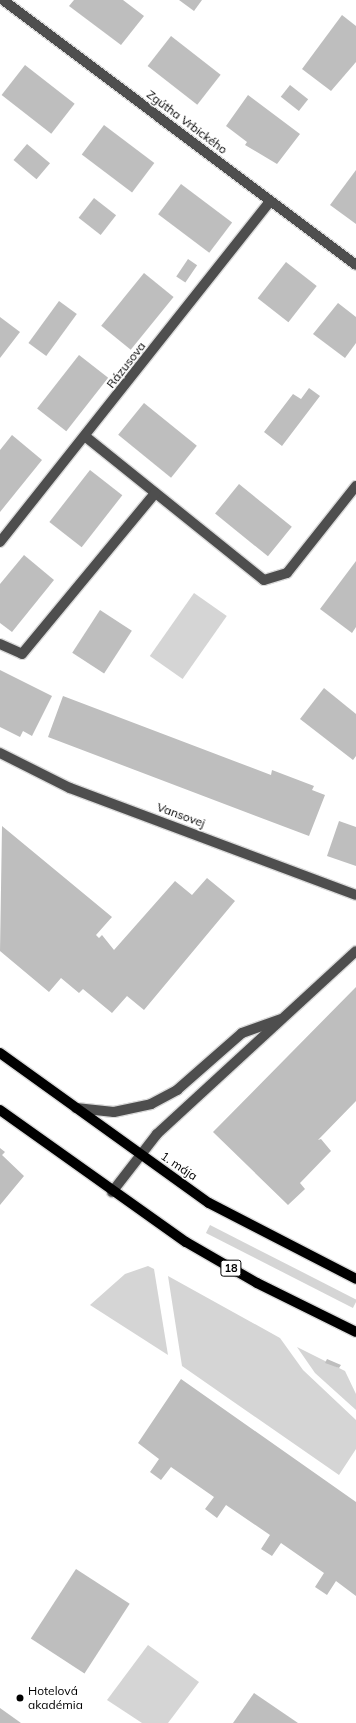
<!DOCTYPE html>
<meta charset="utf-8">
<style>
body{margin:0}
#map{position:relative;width:356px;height:1723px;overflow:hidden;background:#fff;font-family:Mulish,sans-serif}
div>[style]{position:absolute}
.green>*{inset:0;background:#d5d5d5;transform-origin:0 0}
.building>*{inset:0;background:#bebebe;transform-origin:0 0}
.roads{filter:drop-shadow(1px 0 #dbdbdb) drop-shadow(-1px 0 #dbdbdb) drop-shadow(0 1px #dbdbdb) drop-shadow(0 -1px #dbdbdb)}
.minor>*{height:10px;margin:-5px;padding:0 5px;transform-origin:5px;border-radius:5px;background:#4e4e4e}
.major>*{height:10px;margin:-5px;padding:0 5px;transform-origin:5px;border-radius:5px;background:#000}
.dots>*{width:11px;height:11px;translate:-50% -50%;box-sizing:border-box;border:2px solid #fff;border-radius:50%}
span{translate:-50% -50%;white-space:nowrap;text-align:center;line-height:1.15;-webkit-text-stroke:3px #fff;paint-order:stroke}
.shield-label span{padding:1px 3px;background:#fff;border:1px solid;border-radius:3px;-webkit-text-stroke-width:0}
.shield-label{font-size:11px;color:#000;font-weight:700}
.street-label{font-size:12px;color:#000}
.poi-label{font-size:12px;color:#000}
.left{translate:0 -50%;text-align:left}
</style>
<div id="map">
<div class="green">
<i style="left:194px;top:593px;width:40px;height:77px;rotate:35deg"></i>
<i style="left:210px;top:1225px;width:165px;height:9px;rotate:27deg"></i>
<i style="clip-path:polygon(148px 1266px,154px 1269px,168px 1355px,90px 1305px,125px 1274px)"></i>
<i style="clip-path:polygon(168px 1276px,280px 1338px,303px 1370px,356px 1420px,356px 1449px,339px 1475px,182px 1366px)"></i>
<i style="clip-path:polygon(297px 1347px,345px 1371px,356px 1394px,356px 1410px,315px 1373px)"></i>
<i style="clip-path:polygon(148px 1645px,199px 1682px,168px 1723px,142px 1723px,107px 1700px)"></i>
</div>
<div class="building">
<i style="clip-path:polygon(74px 0,123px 0,144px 16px,121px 45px,69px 6px)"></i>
<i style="clip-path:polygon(179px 0,202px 0,194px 11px)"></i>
<i style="clip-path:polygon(342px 15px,356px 26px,356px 62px,331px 91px,302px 69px)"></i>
<i style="left:171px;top:36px;width:63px;height:38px;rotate:38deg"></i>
<i style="left:25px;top:65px;width:63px;height:38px;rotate:38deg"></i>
<i style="left:290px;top:85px;width:23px;height:15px;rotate:38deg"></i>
<i style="clip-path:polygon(248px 95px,300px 134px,277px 164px,245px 145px,247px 142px,226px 126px)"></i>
<i style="left:104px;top:125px;width:63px;height:37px;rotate:37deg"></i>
<i style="left:27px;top:144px;width:30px;height:21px;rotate:40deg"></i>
<i style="clip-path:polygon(356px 170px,356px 224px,330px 205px)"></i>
<i style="left:181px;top:184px;width:64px;height:38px;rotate:37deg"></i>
<i style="left:94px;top:198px;width:28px;height:25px;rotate:38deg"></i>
<i style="left:188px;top:259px;width:11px;height:21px;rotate:34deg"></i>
<i style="left:286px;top:262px;width:39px;height:46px;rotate:38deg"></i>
<i style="left:144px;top:273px;width:38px;height:68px;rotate:39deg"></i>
<i style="left:59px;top:301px;width:22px;height:52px;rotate:36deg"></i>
<i style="clip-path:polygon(338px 303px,356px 317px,356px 343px,345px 358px,313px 334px)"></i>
<i style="clip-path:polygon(0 317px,20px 332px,0 358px)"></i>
<i style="left:79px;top:355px;width:37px;height:68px;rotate:38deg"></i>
<i style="clip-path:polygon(309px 388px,320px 396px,282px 446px,264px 432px,293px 394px,301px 399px)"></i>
<i style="left:144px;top:403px;width:68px;height:41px;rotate:39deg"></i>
<i style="clip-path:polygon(12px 435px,42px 460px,0 512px,0 450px)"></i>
<i style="left:90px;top:470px;width:41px;height:66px;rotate:38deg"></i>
<i style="left:239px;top:484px;width:68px;height:38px;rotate:39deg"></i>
<i style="clip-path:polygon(24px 555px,54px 580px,12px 632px,0 623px,0 584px)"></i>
<i style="clip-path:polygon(356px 561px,356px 627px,352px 633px,320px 609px)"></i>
<i style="left:100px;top:610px;width:38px;height:51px;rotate:33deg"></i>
<i style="clip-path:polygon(0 670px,52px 696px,32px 736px,23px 731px,20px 737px,0 727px)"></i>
<i style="clip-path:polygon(324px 688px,356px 714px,356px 756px,353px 760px,300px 719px)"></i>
<i style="clip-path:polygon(63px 696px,271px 775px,272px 770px,314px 786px,312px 790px,325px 795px,309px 836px,48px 737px)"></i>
<i style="clip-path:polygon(339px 821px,356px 827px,356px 866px,327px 856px)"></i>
<i style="clip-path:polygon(2px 826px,112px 917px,96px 935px,99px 938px,102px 935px,114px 950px,175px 881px,192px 895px,207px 878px,235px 901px,144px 1010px,127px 996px,112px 1013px,83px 989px,79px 993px,61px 978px,49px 992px,0 951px)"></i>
<i style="clip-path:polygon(356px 987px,356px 1101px,318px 1140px,321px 1139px,331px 1151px,300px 1183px,305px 1189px,288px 1205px,213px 1132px)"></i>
<i style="clip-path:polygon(0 1148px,5px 1152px,2px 1155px,24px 1176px,0 1205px)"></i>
<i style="clip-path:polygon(327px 1359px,341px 1365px,339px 1368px,325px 1363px)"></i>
<i style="clip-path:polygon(181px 1379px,356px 1502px,356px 1596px,336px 1581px,327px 1595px,315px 1587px,324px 1573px,281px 1543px,272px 1556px,261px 1549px,270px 1535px,226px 1505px,217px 1518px,205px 1509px,214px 1497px,171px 1467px,161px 1480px,150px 1472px,159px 1459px,138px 1443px)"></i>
<i style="left:76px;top:1569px;width:64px;height:83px;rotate:33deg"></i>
<i style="clip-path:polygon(254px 1693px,298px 1723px,233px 1723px)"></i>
<i style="clip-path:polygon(0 1708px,21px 1723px,0 1723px)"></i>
</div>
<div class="roads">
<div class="minor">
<i style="left:3px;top:0;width:441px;rotate:36.9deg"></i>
<i style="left:86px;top:437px;width:228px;rotate:38.8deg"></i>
<i style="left:264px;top:580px;width:24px;rotate:-17deg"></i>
<i style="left:287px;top:573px;width:111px;rotate:-51.6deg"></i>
<i style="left:0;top:542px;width:435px;rotate:-51.6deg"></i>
<i style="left:0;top:644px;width:24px;rotate:24deg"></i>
<i style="left:22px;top:654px;width:209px;rotate:-50.4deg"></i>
<i style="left:0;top:753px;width:78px;rotate:26.6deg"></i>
<i style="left:70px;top:788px;width:305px;rotate:20.5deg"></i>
<i style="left:76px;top:1108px;width:38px;rotate:6deg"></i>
<i style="left:114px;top:1112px;width:38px;rotate:-12deg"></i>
<i style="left:151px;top:1104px;width:30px;rotate:-28deg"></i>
<i style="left:177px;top:1090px;width:86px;rotate:-41.2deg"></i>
<i style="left:242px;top:1033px;width:41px;rotate:-19.7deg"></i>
<i style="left:112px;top:1192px;width:73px;rotate:-52.2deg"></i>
<i style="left:157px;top:1134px;width:270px;rotate:-42.6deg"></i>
</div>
<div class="major">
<i style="left:0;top:1053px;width:257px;rotate:35.7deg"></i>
<i style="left:209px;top:1203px;width:165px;rotate:27.3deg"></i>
<i style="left:0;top:1110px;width:228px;rotate:35.4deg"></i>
<i style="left:186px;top:1242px;width:82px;rotate:30deg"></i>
<i style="left:257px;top:1283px;width:110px;rotate:26.3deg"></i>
</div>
</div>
<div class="dots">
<i style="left:20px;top:1698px;background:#000"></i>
</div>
<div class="shield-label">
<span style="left:231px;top:1268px">18</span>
</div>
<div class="street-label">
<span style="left:187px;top:122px;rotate:37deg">Zgútha Vrbického</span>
<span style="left:126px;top:365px;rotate:-52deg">Rázusova</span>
<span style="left:181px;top:815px;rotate:20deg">Vansovej</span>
<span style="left:179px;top:1166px;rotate:34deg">1. mája</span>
</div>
<div class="poi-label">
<span class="left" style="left:28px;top:1698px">Hotelová<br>akadémia</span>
</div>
</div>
